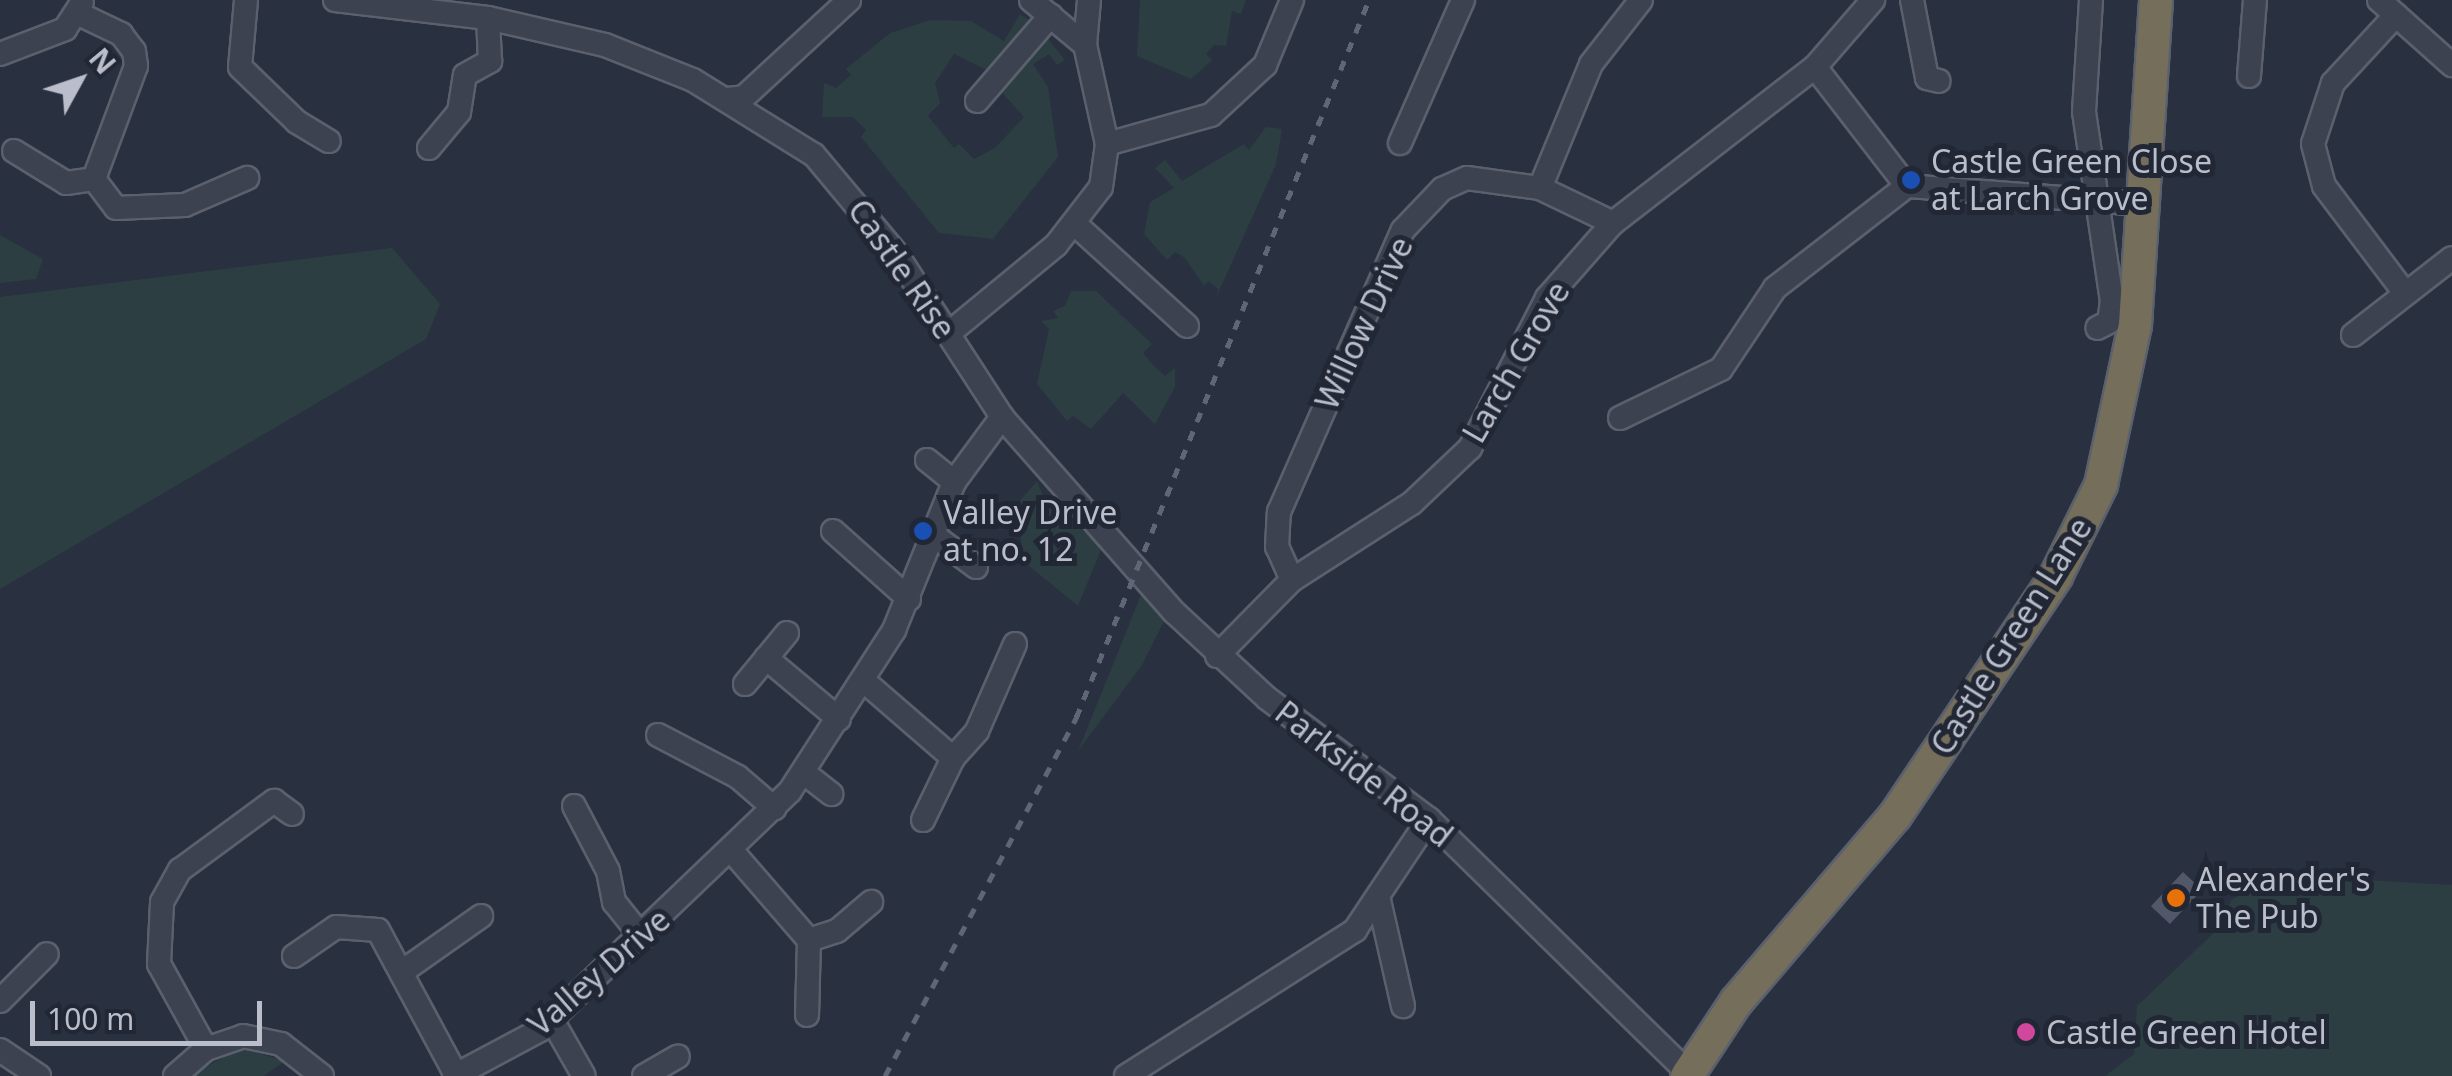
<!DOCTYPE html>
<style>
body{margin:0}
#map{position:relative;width:2452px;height:1076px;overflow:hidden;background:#293040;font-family:"Noto Sans",sans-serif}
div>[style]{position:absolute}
.green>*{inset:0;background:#2c3e42}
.building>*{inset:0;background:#52586a;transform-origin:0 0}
.roads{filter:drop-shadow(2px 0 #5b606d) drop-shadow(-2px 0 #5b606d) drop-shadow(0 2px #5b606d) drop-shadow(0 -2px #5b606d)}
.minor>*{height:22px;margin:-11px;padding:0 11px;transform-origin:11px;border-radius:11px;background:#3d4250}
.highway>*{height:32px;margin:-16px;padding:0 16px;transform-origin:16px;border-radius:16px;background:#756e5b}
.rail>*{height:5px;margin-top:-2.5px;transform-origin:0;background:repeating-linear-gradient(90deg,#5f6676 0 10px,transparent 0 20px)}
.dots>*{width:28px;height:28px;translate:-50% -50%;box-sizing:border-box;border:5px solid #212735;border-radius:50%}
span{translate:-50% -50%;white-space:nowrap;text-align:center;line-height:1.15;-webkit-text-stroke:10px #212735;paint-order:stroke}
.poi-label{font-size:32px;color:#babeca}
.left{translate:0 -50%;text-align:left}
.street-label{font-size:32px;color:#babeca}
.north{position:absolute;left:30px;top:30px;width:100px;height:100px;-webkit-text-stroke:8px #212735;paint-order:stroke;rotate:50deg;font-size:28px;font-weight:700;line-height:40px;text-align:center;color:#babeca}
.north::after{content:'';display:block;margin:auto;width:35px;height:45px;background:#babeca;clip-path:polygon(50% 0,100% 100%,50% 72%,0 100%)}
.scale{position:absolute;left:30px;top:1001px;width:232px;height:45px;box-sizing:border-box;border:5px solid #babeca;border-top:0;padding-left:12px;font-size:30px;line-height:35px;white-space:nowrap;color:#babeca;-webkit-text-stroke:8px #212735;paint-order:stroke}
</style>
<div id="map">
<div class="green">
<i style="clip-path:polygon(1140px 0,1246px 0,1241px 14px,1232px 11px,1226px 46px,1214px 45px,1206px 54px,1212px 60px,1191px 79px,1137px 56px)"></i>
<i style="clip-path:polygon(1020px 14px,1036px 25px,993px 73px,954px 54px,935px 83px,940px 103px,928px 116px,954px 148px,959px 144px,974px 159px,995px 148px,1024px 117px,998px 88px,1045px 35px,1065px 60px,1057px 65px,1049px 54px,1033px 64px,1048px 87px,1058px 157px,993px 239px,939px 233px,861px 137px,866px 130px,853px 117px,822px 117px,824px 83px,836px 88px,851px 75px,846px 69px,890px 33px,931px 20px,971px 21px,1004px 41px)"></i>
<i style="clip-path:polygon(1266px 127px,1282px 129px,1276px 164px,1216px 298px,1218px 289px,1209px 281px,1204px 286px,1185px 258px,1175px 252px,1167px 260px,1144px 234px,1150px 202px,1174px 188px,1155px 168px,1165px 160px,1182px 181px,1244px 144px,1249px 150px)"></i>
<i style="clip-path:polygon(0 235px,43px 259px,36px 279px,0 283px)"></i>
<i style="clip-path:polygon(392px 248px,440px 304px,426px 339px,0 589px,0 297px)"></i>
<i style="clip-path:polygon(1071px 291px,1096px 291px,1152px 344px,1143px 353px,1152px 364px,1165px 376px,1175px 368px,1175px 387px,1155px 424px,1123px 393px,1091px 429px,1073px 416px,1067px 421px,1037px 384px,1049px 329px,1041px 321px,1058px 318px,1053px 311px,1065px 306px)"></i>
<i style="clip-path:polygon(1037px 481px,1044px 498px,1102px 547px,1078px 606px,1023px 561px,1018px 503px)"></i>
<i style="clip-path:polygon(1143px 590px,1167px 615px,1142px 665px,1078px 751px)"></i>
<i style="clip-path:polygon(2277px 875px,2452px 885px,2452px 1076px,2105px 1076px,2134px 1054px,2137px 1006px,2222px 925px,2231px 900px)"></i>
<i style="clip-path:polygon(240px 1048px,285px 1061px,264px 1076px,190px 1076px)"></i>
</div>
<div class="building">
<i style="left:2183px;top:872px;width:26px;height:47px;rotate:43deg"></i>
</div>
<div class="roads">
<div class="minor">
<i style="left:246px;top:0;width:67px;rotate:95.1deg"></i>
<i style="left:240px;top:67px;width:79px;rotate:44deg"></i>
<i style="left:297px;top:122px;width:37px;rotate:31deg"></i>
<i style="left:335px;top:0;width:154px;rotate:6.7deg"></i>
<i style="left:488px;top:18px;width:120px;rotate:13deg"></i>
<i style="left:605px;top:45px;width:95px;rotate:21.7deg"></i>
<i style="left:693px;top:80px;width:142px;rotate:31.8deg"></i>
<i style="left:814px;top:155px;width:126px;rotate:50.1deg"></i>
<i style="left:895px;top:252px;width:197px;rotate:57deg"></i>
<i style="left:1002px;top:417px;width:260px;rotate:48.6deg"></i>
<i style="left:1174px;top:612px;width:128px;rotate:42.8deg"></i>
<i style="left:1268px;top:699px;width:201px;rotate:36.7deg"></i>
<i style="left:1429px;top:819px;width:363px;rotate:44.4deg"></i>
<i style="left:1031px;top:0;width:70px;rotate:39.8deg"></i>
<i style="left:1912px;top:0;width:79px;rotate:79.1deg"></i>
<i style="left:1927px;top:78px;width:12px;rotate:14deg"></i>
<i style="left:2091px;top:0;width:112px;rotate:93.6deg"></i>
<i style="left:2084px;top:112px;width:191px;rotate:81.6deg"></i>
<i style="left:2112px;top:301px;width:21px;rotate:98deg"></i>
<i style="left:2109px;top:322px;width:13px;rotate:153deg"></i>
<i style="left:2379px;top:0;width:98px;rotate:41.7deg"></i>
<i style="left:79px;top:14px;width:47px;rotate:25.5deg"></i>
<i style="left:121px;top:34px;width:21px;rotate:53deg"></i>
<i style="left:134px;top:51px;width:15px;rotate:82deg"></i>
<i style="left:136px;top:66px;width:121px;rotate:110.4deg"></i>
<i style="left:94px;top:179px;width:36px;rotate:53deg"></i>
<i style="left:116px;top:208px;width:69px;rotate:-2.5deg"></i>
<i style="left:185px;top:205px;width:68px;rotate:-23.5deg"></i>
<i style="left:2396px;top:15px;width:93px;rotate:132.8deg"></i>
<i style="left:2333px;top:83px;width:64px;rotate:108.2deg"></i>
<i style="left:2313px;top:144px;width:43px;rotate:75.3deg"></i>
<i style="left:2324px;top:186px;width:134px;rotate:52.9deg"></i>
<i style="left:0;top:54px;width:70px;rotate:-21deg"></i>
<i style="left:65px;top:29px;width:31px;rotate:-57deg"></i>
<i style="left:1815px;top:67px;width:89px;rotate:-49.1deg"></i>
<i style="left:2249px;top:76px;width:76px;rotate:-85.5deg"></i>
<i style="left:728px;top:99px;width:16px;rotate:-7deg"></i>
<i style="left:744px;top:97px;width:143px;rotate:-42.7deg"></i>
<i style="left:977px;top:101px;width:113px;rotate:-49.3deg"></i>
<i style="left:1400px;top:143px;width:156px;rotate:-66.2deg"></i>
<i style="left:1107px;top:144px;width:108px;rotate:-15.6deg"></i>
<i style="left:1211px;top:115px;width:74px;rotate:-42.8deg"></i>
<i style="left:1265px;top:65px;width:70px;rotate:-67.4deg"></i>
<i style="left:429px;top:148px;width:47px;rotate:-50.2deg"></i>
<i style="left:459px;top:112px;width:37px;rotate:-81deg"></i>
<i style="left:465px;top:75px;width:29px;rotate:-29deg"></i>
<i style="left:490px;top:61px;width:43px;rotate:-92.7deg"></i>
<i style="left:14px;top:151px;width:61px;rotate:31.6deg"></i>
<i style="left:66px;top:183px;width:28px;rotate:-8deg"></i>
<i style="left:1540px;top:188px;width:134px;rotate:-67.6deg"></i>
<i style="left:1591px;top:64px;width:81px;rotate:-52deg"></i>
<i style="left:1076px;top:225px;width:150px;rotate:42.3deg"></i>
<i style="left:948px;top:334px;width:140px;rotate:-39.5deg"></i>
<i style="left:1056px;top:245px;width:73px;rotate:-52.2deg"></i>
<i style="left:1101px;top:187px;width:43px;rotate:-82.1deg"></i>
<i style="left:1107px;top:144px;width:101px;rotate:-102.5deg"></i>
<i style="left:1085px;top:45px;width:45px;rotate:-84.9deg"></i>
<i style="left:2353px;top:335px;width:125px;rotate:-37.9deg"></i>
<i style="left:1620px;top:418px;width:112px;rotate:-25.9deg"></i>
<i style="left:1721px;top:369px;width:97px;rotate:-56.3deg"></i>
<i style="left:1775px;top:288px;width:167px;rotate:-37.7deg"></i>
<i style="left:1907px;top:186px;width:236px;rotate:4.4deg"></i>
<i style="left:927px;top:460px;width:35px;rotate:39deg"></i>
<i style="left:833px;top:531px;width:102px;rotate:41.8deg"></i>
<i style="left:932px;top:534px;width:55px;rotate:36.9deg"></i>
<i style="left:1292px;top:580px;width:36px;rotate:-114deg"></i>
<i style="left:1277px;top:547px;width:35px;rotate:-87deg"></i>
<i style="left:1279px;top:512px;width:308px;rotate:-66.3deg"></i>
<i style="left:1403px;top:230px;width:57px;rotate:-46.4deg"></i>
<i style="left:1442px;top:189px;width:27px;rotate:-24deg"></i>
<i style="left:1467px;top:178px;width:74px;rotate:7.8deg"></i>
<i style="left:1540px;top:188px;width:81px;rotate:25.6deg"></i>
<i style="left:1217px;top:656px;width:107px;rotate:-45.4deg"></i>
<i style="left:1292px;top:580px;width:143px;rotate:-32.7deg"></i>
<i style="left:1412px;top:503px;width:80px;rotate:-43.5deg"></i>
<i style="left:1470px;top:448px;width:169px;rotate:-62.8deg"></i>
<i style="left:1547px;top:298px;width:100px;rotate:-48.7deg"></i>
<i style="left:1613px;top:223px;width:255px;rotate:-37.7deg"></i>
<i style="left:1815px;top:67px;width:150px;rotate:52.3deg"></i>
<i style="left:766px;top:658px;width:95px;rotate:39.9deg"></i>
<i style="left:864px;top:681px;width:118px;rotate:40.9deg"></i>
<i style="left:745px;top:684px;width:66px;rotate:-50.5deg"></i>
<i style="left:658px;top:735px;width:90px;rotate:27.7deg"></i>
<i style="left:738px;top:777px;width:48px;rotate:40.7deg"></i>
<i style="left:803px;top:772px;width:36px;rotate:38deg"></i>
<i style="left:574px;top:806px;width:73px;rotate:62.4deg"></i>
<i style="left:608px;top:871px;width:32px;rotate:79deg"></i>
<i style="left:614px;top:902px;width:46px;rotate:51.1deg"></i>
<i style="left:923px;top:820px;width:69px;rotate:-64.2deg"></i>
<i style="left:953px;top:758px;width:36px;rotate:-48deg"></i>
<i style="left:977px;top:731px;width:95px;rotate:-66.4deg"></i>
<i style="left:731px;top:850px;width:119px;rotate:49.1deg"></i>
<i style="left:809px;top:940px;width:75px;rotate:91.5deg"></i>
<i style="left:1378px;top:896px;width:113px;rotate:77.2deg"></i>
<i style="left:809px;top:940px;width:29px;rotate:-18deg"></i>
<i style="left:837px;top:931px;width:45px;rotate:-40.5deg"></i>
<i style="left:294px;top:956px;width:51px;rotate:-34.6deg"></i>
<i style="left:336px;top:927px;width:42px;rotate:4.1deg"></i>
<i style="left:378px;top:930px;width:165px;rotate:61.7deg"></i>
<i style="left:406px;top:969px;width:92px;rotate:-35.2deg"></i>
<i style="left:0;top:1001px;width:66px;rotate:-45deg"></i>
<i style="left:552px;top:1020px;width:64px;rotate:60.3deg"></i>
<i style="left:206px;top:1049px;width:97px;rotate:-118.9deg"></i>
<i style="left:159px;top:964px;width:62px;rotate:-87.2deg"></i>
<i style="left:162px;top:902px;width:37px;rotate:-61deg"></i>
<i style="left:180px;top:870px;width:117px;rotate:-36.3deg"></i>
<i style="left:274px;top:801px;width:22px;rotate:36deg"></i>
<i style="left:0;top:1050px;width:47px;rotate:33.7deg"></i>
<i style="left:175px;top:1076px;width:41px;rotate:-41.1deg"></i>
<i style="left:206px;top:1049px;width:39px;rotate:-19deg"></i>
<i style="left:243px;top:1036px;width:39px;rotate:12deg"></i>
<i style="left:281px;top:1044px;width:52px;rotate:38deg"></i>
<i style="left:454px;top:1076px;width:98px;rotate:-28.1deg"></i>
<i style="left:540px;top:1030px;width:346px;rotate:-43.7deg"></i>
<i style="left:790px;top:791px;width:192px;rotate:-57.1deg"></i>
<i style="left:894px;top:630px;width:160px;rotate:-67.9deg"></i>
<i style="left:954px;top:482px;width:81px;rotate:-53.6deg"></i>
<i style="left:644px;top:1076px;width:39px;rotate:-30deg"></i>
<i style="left:1126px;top:1076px;width:272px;rotate:-32.5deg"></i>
<i style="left:1355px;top:930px;width:133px;rotate:-56.3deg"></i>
</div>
<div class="highway">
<i style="left:1687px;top:1076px;width:89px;rotate:-56.5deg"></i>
<i style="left:1736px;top:1002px;width:245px;rotate:-49.5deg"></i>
<i style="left:1895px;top:816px;width:289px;rotate:-56.1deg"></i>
<i style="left:2056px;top:576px;width:102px;rotate:-63.7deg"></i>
<i style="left:2101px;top:485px;width:164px;rotate:-78deg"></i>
<i style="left:2135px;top:325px;width:326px;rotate:-86.3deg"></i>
</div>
</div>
<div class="rail">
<i style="left:885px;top:1076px;width:406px;rotate:-61.9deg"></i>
<i style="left:1076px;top:718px;width:775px;rotate:-67.8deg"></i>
</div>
<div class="dots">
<i style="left:1911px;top:180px;background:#1a4fb4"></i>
<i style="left:923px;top:531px;background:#1a4fb4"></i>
<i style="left:2176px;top:898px;background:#e8710a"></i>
<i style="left:2026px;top:1032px;background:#d1479c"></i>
</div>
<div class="poi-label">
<span class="left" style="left:1931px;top:180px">Castle Green Close<br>at Larch Grove</span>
<span class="left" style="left:943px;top:531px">Valley Drive<br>at no. 12</span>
<span class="left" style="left:2196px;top:898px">Alexander's<br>The Pub</span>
<span class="left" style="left:2046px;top:1032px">Castle Green Hotel</span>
</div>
<div class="street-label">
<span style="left:902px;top:269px;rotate:55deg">Castle Rise</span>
<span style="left:1364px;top:323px;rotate:-65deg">Willow Drive</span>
<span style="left:1516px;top:362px;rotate:-60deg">Larch Grove</span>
<span style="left:2011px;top:636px;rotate:-58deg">Castle Green Lane</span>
<span style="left:1364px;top:774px;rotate:38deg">Parkside Road</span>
<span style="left:599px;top:972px;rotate:-41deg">Valley Drive</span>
</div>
<div class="north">N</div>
<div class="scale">100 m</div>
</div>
